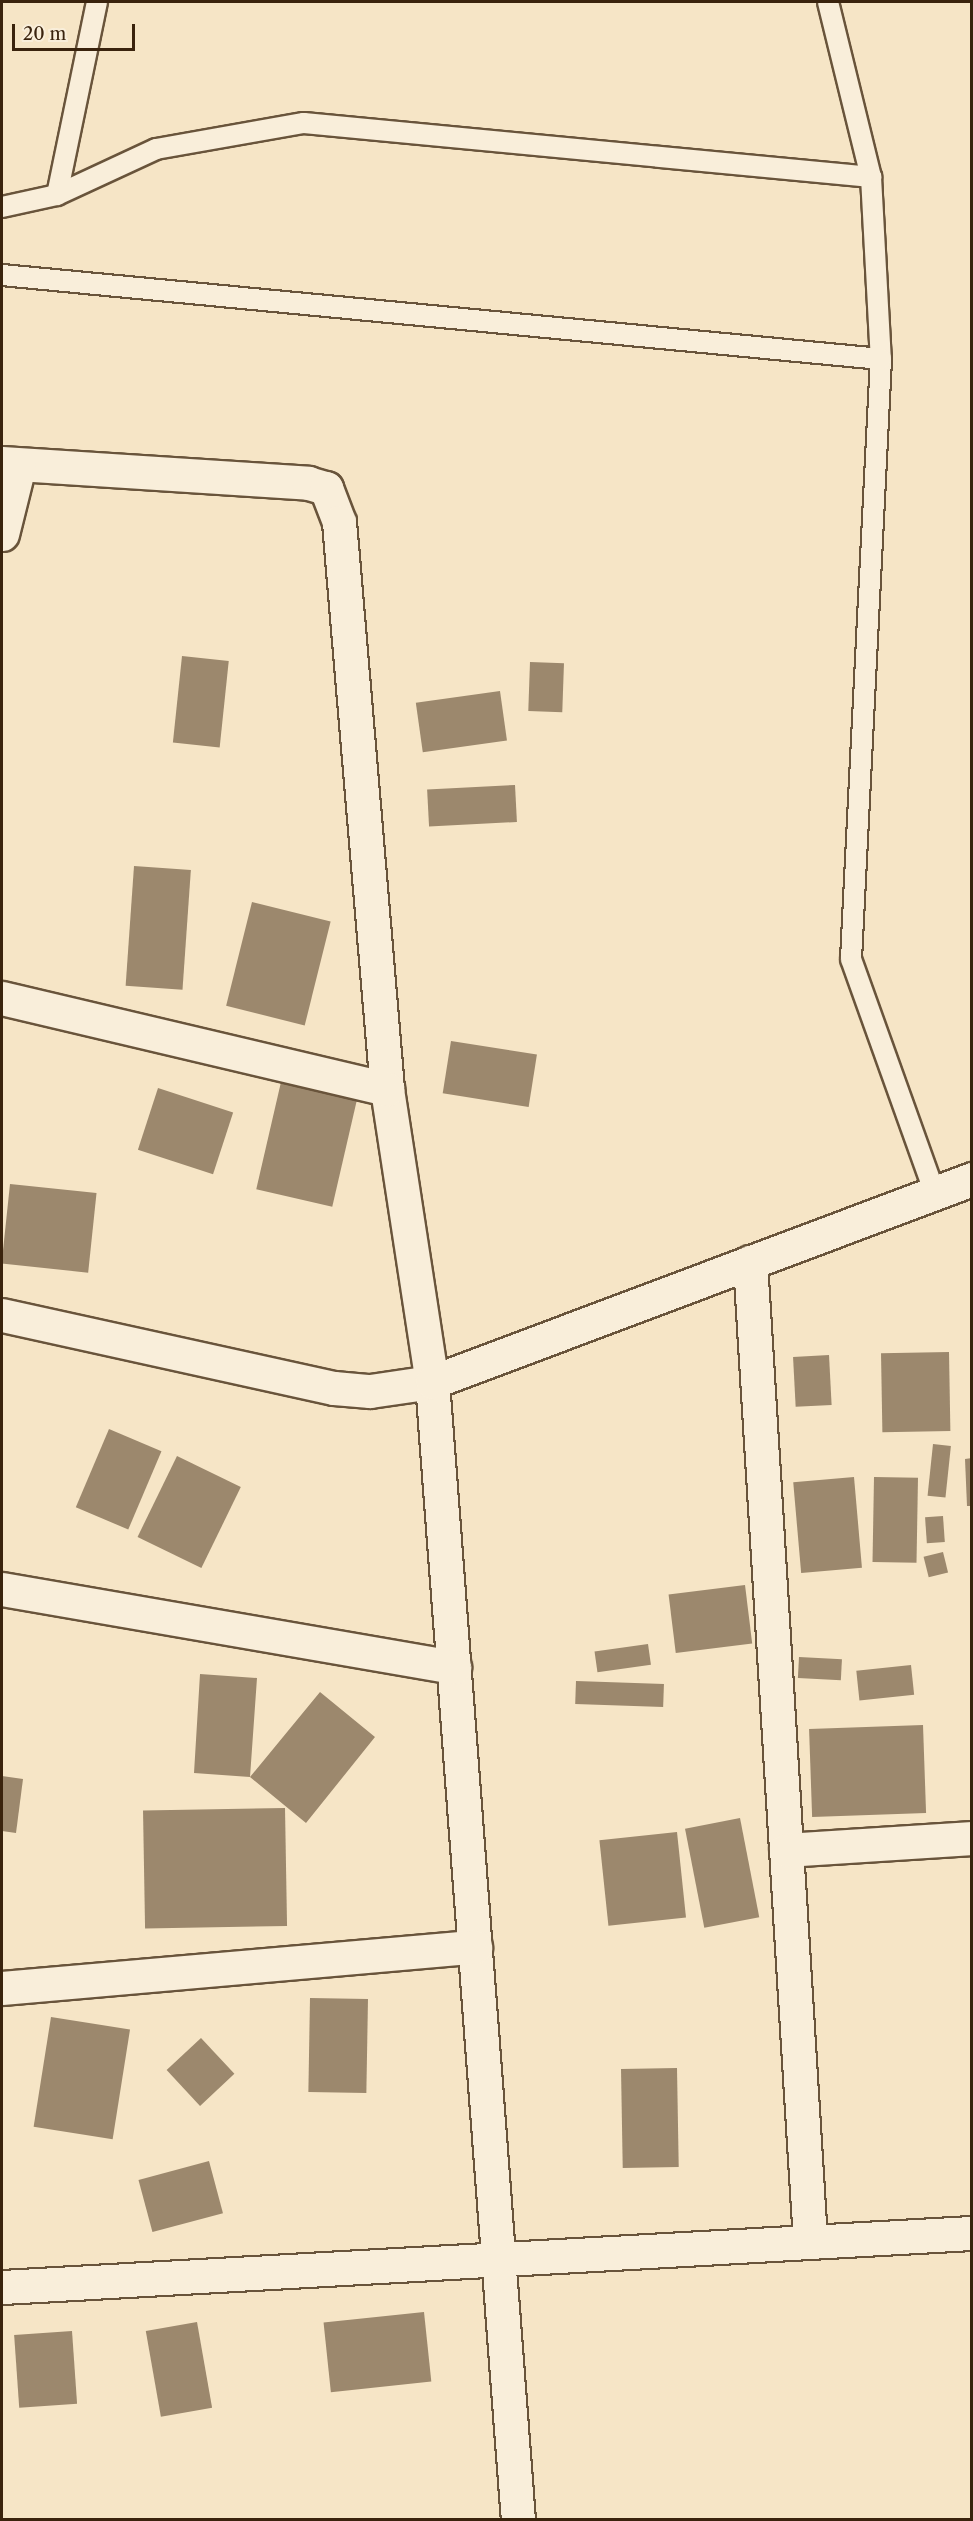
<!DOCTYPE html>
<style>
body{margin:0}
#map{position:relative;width:973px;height:2521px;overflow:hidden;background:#f6e5c6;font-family:"Libre Caslon Text",serif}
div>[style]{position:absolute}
.building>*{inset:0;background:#9c886d;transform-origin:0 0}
.roads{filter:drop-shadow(2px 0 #69543b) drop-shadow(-2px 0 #69543b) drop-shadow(0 2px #69543b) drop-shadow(0 -2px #69543b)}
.lane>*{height:20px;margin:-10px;padding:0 10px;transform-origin:10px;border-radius:10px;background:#f9eeda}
.street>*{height:33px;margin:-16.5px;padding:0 16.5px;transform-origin:16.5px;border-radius:16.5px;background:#f9eeda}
span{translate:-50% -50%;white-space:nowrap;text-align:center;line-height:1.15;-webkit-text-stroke:6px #f9eeda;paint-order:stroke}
.frame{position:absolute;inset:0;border:3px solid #3a230d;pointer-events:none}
.scale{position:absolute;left:12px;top:24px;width:123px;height:27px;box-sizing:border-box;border:3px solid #3a230d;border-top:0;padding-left:8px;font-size:18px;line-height:21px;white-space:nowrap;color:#3a230d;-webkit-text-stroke:4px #f9eeda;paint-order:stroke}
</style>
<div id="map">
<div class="building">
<i style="left:182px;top:656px;width:47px;height:87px;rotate:6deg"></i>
<i style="left:530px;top:662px;width:34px;height:49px;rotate:2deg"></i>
<i style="left:500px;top:691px;width:50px;height:85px;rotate:82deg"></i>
<i style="left:515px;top:785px;width:37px;height:88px;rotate:87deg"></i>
<i style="left:134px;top:866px;width:57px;height:120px;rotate:4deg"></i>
<i style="left:252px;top:902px;width:81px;height:107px;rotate:14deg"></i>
<i style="left:451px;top:1041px;width:87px;height:53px;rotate:9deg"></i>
<i style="left:281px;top:1082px;width:78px;height:110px;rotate:13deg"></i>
<i style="left:158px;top:1088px;width:79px;height:65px;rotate:18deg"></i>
<i style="left:10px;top:1184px;width:87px;height:80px;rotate:6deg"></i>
<i style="left:949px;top:1352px;width:79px;height:68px;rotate:89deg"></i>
<i style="left:829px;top:1355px;width:50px;height:36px;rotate:87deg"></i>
<i style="left:109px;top:1429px;width:57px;height:85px;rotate:23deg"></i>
<i style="left:933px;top:1444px;width:18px;height:52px;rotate:6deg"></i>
<i style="left:177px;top:1456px;width:71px;height:90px;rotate:26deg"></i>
<i style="clip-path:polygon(972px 1458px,972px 1506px,967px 1506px,965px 1459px)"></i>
<i style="left:854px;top:1477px;width:91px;height:61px;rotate:85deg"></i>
<i style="left:874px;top:1477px;width:44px;height:85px;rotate:1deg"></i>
<i style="left:943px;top:1516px;width:26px;height:18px;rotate:86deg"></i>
<i style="left:943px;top:1552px;width:21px;height:20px;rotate:76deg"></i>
<i style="left:745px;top:1585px;width:59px;height:77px;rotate:83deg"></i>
<i style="left:648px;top:1644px;width:21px;height:54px;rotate:82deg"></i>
<i style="left:799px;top:1657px;width:43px;height:21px;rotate:3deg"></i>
<i style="left:911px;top:1665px;width:30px;height:55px;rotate:84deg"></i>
<i style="clip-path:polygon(200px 1674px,257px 1678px,250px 1777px,320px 1692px,375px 1737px,306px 1823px,250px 1777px,194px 1773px)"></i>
<i style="left:576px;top:1681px;width:88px;height:23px;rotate:2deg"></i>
<i style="left:923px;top:1725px;width:88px;height:114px;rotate:88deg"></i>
<i style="clip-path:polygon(2px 1776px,23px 1779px,16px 1833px,2px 1831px)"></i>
<i style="left:285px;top:1808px;width:118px;height:142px;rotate:89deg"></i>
<i style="left:740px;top:1818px;width:101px;height:56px;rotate:79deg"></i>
<i style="left:677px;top:1832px;width:86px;height:78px;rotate:84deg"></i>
<i style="left:310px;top:1998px;width:58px;height:94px;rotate:1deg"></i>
<i style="left:51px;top:2017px;width:80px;height:111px;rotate:9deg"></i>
<i style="left:201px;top:2038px;width:49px;height:47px;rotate:47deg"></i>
<i style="left:677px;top:2068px;width:99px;height:56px;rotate:89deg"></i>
<i style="left:209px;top:2161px;width:54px;height:73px;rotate:75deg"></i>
<i style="left:424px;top:2312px;width:70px;height:101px;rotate:84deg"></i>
<i style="left:197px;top:2322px;width:87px;height:52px;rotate:80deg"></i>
<i style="left:72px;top:2331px;width:73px;height:58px;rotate:86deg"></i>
</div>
<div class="roads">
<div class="lane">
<i style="left:828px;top:2px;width:180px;rotate:76.2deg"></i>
<i style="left:871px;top:177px;width:182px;rotate:86.9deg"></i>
<i style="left:881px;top:359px;width:601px;rotate:92.86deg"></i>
<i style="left:851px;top:959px;width:250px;rotate:70.3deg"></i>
<i style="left:57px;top:195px;width:197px;rotate:-78.3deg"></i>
<i style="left:2px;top:207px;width:56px;rotate:-12.3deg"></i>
<i style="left:57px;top:195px;width:109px;rotate:-24.9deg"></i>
<i style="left:156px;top:149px;width:150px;rotate:-10deg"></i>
<i style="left:304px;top:123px;width:570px;rotate:5.44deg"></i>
<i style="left:2px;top:275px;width:883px;rotate:5.46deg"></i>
</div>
<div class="street">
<i style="left:2px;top:463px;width:307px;rotate:3.7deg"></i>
<i style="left:308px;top:483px;width:19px;rotate:16deg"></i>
<i style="left:326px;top:488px;width:36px;rotate:69deg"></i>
<i style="left:339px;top:522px;width:569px;rotate:85.16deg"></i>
<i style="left:387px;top:1089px;width:296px;rotate:81.3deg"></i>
<i style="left:432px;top:1382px;width:1141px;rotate:85.68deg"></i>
<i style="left:2px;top:534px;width:70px;rotate:-76deg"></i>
<i style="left:2px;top:998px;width:396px;rotate:13.3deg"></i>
<i style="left:750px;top:1262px;width:981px;rotate:86.49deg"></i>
<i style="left:2px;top:1315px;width:340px;rotate:12.4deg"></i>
<i style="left:334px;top:1388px;width:36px;rotate:5deg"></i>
<i style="left:370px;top:1391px;width:63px;rotate:-8.3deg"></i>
<i style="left:432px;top:1382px;width:577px;rotate:-20.6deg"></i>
<i style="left:2px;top:1589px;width:459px;rotate:9.8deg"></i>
<i style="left:786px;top:1850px;width:186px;rotate:-3.7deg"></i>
<i style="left:2px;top:1988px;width:475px;rotate:-5deg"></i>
<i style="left:2px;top:2287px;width:972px;rotate:-3.19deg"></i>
</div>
</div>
<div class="frame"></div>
<div class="scale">20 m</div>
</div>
